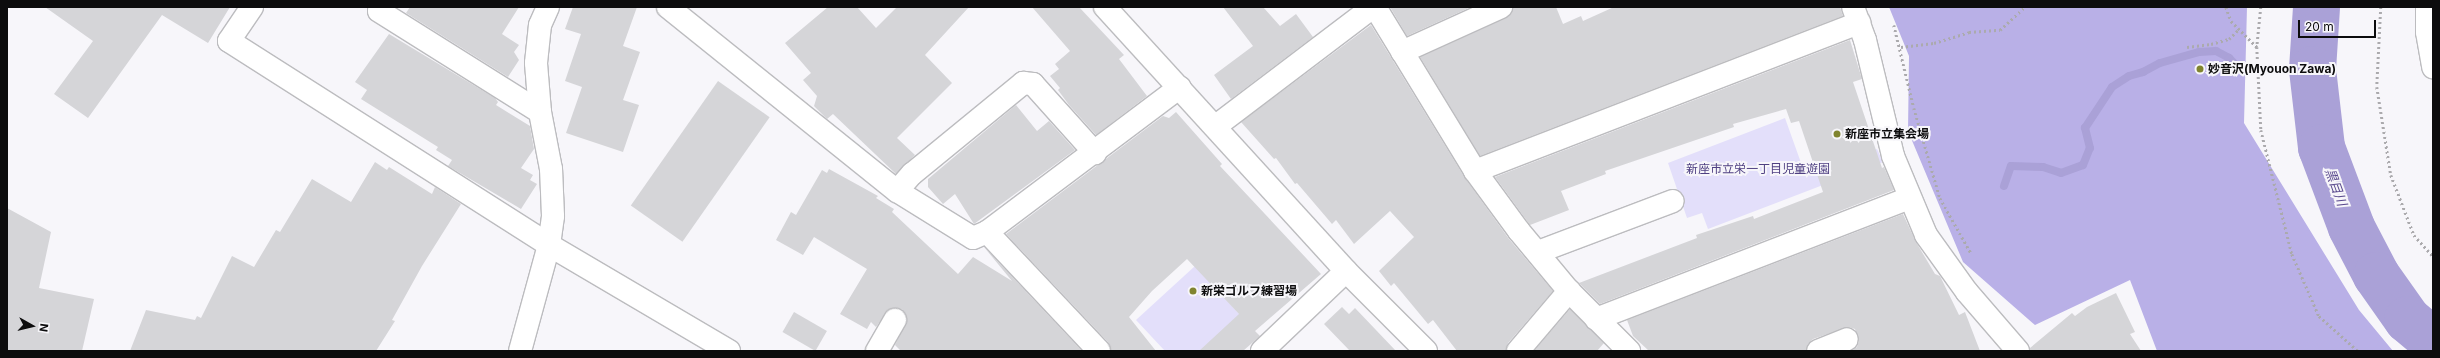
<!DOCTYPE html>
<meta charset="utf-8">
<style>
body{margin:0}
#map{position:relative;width:2440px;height:358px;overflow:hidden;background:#f7f6fa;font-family:Inter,"Noto Sans JP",sans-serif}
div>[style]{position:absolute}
.green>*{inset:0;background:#e3dffa}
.forest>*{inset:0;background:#b9b0e7}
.stream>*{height:8px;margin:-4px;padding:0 4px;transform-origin:4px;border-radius:4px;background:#aaa1d7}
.river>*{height:47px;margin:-23.5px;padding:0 23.5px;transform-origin:23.5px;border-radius:23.5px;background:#aaa1d7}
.building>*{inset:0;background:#d5d5d8;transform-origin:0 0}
.path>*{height:2.5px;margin-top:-1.25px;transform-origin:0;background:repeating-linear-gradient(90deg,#abaaad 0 2px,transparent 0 5px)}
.roads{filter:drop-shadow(1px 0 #bcbcbf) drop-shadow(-1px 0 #bcbcbf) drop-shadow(0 1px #bcbcbf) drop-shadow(0 -1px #bcbcbf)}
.minor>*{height:22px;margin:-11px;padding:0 11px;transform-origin:11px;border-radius:11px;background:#fff}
.dots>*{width:11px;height:11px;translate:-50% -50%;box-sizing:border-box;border:2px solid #f7f6fa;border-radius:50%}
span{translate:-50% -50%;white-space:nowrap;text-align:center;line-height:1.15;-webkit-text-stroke:4px #f7f6fa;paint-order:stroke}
.poi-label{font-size:12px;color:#0c0c0d;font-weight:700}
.left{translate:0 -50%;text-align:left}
.park-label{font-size:12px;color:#4f4082}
.water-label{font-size:13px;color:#59498d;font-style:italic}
.frame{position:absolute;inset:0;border:8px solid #0c0c0d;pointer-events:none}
.north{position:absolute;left:12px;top:306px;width:40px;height:40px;-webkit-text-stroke:3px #f7f6fa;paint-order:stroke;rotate:98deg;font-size:11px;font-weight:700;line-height:16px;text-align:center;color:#0c0c0d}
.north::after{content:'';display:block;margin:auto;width:14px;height:18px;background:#0c0c0d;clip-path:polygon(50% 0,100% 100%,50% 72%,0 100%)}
.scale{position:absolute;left:2298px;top:20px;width:78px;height:18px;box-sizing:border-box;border:2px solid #0c0c0d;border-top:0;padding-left:5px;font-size:12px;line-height:14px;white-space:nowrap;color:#0c0c0d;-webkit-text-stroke:3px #f7f6fa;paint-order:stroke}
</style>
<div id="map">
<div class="green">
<i style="clip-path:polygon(1785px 118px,1805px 174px,1877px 149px,1883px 162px,1708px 229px,1702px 213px,1687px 218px,1668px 163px)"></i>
<i style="clip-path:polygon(1195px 266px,1241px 316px,1202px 351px,1165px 351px,1136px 320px)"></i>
</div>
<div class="forest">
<i style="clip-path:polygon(1889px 7px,2247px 7px,2244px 123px,2359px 310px,2393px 351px,2157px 351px,2130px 280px,2035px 325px,1963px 262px,1908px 131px,1909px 56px)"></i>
</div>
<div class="stream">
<i style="left:2298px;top:70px;width:14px;rotate:-4deg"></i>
<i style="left:2004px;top:186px;width:21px;rotate:-71deg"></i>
<i style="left:2011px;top:166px;width:32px;rotate:2deg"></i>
<i style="left:2043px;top:167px;width:19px;rotate:18deg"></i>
<i style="left:2061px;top:173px;width:23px;rotate:-20deg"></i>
<i style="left:2083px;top:165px;width:18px;rotate:-68deg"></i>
<i style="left:2090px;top:148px;width:21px;rotate:-104deg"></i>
<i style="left:2085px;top:128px;width:49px;rotate:-56.6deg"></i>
<i style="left:2112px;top:87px;width:20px;rotate:-33deg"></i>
<i style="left:2129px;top:76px;width:15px;rotate:-16deg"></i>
<i style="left:2143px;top:72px;width:19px;rotate:-28deg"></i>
<i style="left:2160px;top:63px;width:41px;rotate:-15.8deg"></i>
<i style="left:2199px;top:52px;width:17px;rotate:-3deg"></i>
<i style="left:2216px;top:51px;width:15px;rotate:28deg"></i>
<i style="left:2229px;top:58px;width:20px;rotate:45deg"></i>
</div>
<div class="river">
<i style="left:2316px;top:7px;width:62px;rotate:93.7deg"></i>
<i style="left:2312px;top:69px;width:79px;rotate:83.4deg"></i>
<i style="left:2321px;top:147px;width:85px;rotate:69.4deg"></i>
<i style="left:2351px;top:227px;width:54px;rotate:62.5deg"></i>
<i style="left:2376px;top:275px;width:54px;rotate:54.8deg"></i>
<i style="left:2407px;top:319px;width:34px;rotate:40deg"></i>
</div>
<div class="building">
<i style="clip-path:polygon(45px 7px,230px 7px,208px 43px,162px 15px,88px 118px,54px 94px,93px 41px)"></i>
<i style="clip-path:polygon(410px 7px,519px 7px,502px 34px,519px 45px,514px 52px,519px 60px,508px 77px,406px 13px)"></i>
<i style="clip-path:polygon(573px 7px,637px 7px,623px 46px,640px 52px,623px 100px,639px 105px,623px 152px,566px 133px,582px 87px,565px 81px,581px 34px,565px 29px)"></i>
<i style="clip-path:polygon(828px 7px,857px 7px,876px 28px,897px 7px,969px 7px,925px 55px,952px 83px,897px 138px,915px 155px,896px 174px,833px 114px,827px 119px,814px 106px,817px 96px,803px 80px,811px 73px,785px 43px)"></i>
<i style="clip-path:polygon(1032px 7px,1079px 7px,1124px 55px,1119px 59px,1147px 96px,1096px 135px,1069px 105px,1058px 90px,1060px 88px,1050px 76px,1059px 69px,1055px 64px,1070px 51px)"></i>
<i style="clip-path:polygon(1223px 7px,1263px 7px,1280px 26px,1296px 14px,1313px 37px,1231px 99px,1214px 75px,1253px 46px)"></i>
<i style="clip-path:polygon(1390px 7px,1471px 7px,1407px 36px)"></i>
<i style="clip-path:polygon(1513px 7px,1556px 7px,1563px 24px,1581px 16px,1583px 21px,1614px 7px,1840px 7px,1843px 16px,1480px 156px,1420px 57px,1506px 18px,1511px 14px)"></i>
<i style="clip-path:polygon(1371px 25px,1465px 178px,1509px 239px,1553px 291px,1508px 343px,1506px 351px,1457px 351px,1433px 320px,1428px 324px,1394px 283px,1391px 286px,1379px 271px,1414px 237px,1390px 211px,1354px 244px,1336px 220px,1332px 224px,1297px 183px,1295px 184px,1276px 158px,1274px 159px,1241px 122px)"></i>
<i style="clip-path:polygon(389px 34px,495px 98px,498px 102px,496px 105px,530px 126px,534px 149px,521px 168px,533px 175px,530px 180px,537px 184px,521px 209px,448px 166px,452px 160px,436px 150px,438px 147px,361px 99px,367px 90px,355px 82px)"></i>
<i style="clip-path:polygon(1850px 40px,1862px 79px,1853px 82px,1882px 168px,1884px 167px,1894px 190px,1600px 304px,1579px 283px,1697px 238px,1696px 235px,1753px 216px,1754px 219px,1823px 192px,1799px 121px,1791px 123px,1786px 109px,1733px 124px,1734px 127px,1605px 171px,1606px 174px,1561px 191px,1569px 210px,1530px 225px,1495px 177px)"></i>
<i style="left:718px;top:81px;width:63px;height:152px;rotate:35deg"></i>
<i style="clip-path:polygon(1016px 105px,1037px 131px,1049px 121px,1075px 150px,974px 224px,955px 194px,943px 204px,928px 187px,928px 179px)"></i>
<i style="clip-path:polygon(1176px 112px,1222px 164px,1220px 166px,1321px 274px,1255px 331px,1260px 336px,1243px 351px,1199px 351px,1239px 314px,1187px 259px,1152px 291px,1129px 317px,1156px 351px,1111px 351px,1108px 342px,1006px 234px,1163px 116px,1169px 118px)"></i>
<i style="clip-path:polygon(375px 162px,387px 170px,389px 167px,432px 194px,435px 187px,461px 204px,422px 266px,392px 320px,395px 321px,376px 351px,130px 351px,146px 310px,195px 320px,197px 316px,201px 318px,232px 256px,254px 267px,276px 230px,280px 232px,312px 179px,351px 202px)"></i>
<i style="clip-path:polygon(829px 169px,878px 196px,876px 198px,894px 209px,892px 212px,958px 274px,973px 257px,1012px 281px,984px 247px,1082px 351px,901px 351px,895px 345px,907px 320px,902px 309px,889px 309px,876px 327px,871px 322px,867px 329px,840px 314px,867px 269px,814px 237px,803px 255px,776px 240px,791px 212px,796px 215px,822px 170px,827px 173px)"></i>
<i style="clip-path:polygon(7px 208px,51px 232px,39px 288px,94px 299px,82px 351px,7px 351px)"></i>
<i style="clip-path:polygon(1903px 214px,1916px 242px,1935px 274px,1940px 276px,1959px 315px,1965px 312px,1980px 351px,1851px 351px,1857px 347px,1859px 340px,1855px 329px,1848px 327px,1813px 339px,1808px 344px,1806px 351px,1649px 351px,1633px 336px,1627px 320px)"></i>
<i style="clip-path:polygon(2116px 293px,2135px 332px,2130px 334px,2141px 351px,2030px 351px,2030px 348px,2072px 313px,2075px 316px,2087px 307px)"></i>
<i style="clip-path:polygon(1342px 307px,1349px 314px,1355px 308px,1396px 351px,1350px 351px,1324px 324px)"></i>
<i style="clip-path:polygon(1570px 309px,1604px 343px,1597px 351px,1534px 351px)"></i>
<i style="left:794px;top:312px;width:38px;height:23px;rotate:30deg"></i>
</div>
<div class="path">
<i style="left:2226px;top:7px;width:15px;rotate:70deg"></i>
<i style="left:2231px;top:21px;width:37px;rotate:45deg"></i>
<i style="left:2261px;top:7px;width:40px;rotate:95.7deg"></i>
<i style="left:2257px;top:47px;width:83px;rotate:87.2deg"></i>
<i style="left:2261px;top:130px;width:128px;rotate:76deg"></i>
<i style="left:2292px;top:254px;width:68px;rotate:66.5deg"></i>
<i style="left:2319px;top:316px;width:52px;rotate:41.9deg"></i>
<i style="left:2381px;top:7px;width:80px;rotate:92.9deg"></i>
<i style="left:2377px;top:87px;width:89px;rotate:81deg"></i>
<i style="left:2391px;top:175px;width:64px;rotate:69deg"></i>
<i style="left:2414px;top:235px;width:28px;rotate:48deg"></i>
<i style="left:1894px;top:25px;width:85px;rotate:76.5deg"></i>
<i style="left:1914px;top:108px;width:94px;rotate:73.9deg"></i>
<i style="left:1940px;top:198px;width:63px;rotate:60.6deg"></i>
<i style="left:1901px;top:47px;width:33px;rotate:-7deg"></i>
<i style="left:1934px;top:43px;width:37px;rotate:-17deg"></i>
<i style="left:1969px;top:32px;width:31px;rotate:-4deg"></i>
<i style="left:2000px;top:30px;width:34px;rotate:-43deg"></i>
<i style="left:2187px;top:47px;width:24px;rotate:-7deg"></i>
<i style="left:2211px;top:44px;width:19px;rotate:-16deg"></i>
<i style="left:2229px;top:39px;width:14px;rotate:-45deg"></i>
</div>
<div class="roads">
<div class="minor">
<i style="left:252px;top:7px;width:41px;rotate:124.1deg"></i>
<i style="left:229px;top:41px;width:379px;rotate:32.5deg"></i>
<i style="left:549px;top:245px;width:209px;rotate:30.5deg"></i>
<i style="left:381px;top:7px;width:4px;rotate:117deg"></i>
<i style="left:379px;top:11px;width:190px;rotate:32.1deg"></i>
<i style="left:668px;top:7px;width:294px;rotate:38.8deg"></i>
<i style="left:897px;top:191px;width:89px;rotate:31.7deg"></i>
<i style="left:973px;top:238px;width:15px;rotate:-23deg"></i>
<i style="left:987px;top:232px;width:163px;rotate:46.7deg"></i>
<i style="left:1105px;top:7px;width:357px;rotate:47.6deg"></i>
<i style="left:1346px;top:271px;width:113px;rotate:45deg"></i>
<i style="left:1375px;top:7px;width:192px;rotate:58.6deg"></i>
<i style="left:1475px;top:171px;width:74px;rotate:53.7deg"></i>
<i style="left:1519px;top:231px;width:78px;rotate:50.2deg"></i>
<i style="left:1569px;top:291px;width:85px;rotate:45deg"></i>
<i style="left:1853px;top:7px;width:35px;rotate:70deg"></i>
<i style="left:1865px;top:40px;width:119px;rotate:76.4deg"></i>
<i style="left:1893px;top:156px;width:86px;rotate:67.3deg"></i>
<i style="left:1926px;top:235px;width:70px;rotate:54.3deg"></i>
<i style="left:1967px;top:292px;width:78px;rotate:49.2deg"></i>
<i style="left:2427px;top:7px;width:25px;rotate:90deg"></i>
<i style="left:2427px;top:32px;width:36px;rotate:80deg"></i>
<i style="left:1402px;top:52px;width:109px;rotate:-24.4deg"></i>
<i style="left:1216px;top:126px;width:197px;rotate:-37.2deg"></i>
<i style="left:1475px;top:171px;width:412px;rotate:-21.1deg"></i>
<i style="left:897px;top:191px;width:23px;rotate:-49deg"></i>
<i style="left:912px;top:174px;width:144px;rotate:-39.3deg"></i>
<i style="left:1023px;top:83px;width:10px;rotate:6deg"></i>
<i style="left:1033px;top:84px;width:93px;rotate:48.1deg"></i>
<i style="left:987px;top:232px;width:241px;rotate:-36.9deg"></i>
<i style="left:1538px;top:252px;width:144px;rotate:-20.7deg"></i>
<i style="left:1596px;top:319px;width:336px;rotate:-21.1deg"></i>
<i style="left:520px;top:351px;width:110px;rotate:-74.7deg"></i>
<i style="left:549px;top:245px;width:29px;rotate:-82deg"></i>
<i style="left:553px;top:216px;width:47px;rotate:-92.4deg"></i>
<i style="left:551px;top:169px;width:58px;rotate:-100.9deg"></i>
<i style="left:540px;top:112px;width:49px;rotate:-94.7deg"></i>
<i style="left:536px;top:63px;width:38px;rotate:-84deg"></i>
<i style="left:540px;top:25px;width:20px;rotate:-66deg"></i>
<i style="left:877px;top:351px;width:36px;rotate:-60deg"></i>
<i style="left:1262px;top:351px;width:116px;rotate:-43.6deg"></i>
<i style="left:1518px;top:351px;width:79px;rotate:-49.6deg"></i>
<i style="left:1818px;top:351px;width:31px;rotate:-22deg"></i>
</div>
</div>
<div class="dots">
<i style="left:2200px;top:69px;background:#80842f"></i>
<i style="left:1837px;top:134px;background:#80842f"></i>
<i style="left:1193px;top:291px;background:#80842f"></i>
</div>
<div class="poi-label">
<span class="left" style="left:2208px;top:69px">妙音沢(Myouon Zawa)</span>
<span class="left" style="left:1845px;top:134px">新座市立集会場</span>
<span class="left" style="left:1201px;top:291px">新栄ゴルフ練習場</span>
</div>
<div class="park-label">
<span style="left:1758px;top:169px">新座市立栄一丁目児童遊園</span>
</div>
<div class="water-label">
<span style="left:2336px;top:187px;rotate:70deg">黒目川</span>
</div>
<div class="frame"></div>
<div class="north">N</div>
<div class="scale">20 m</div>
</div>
